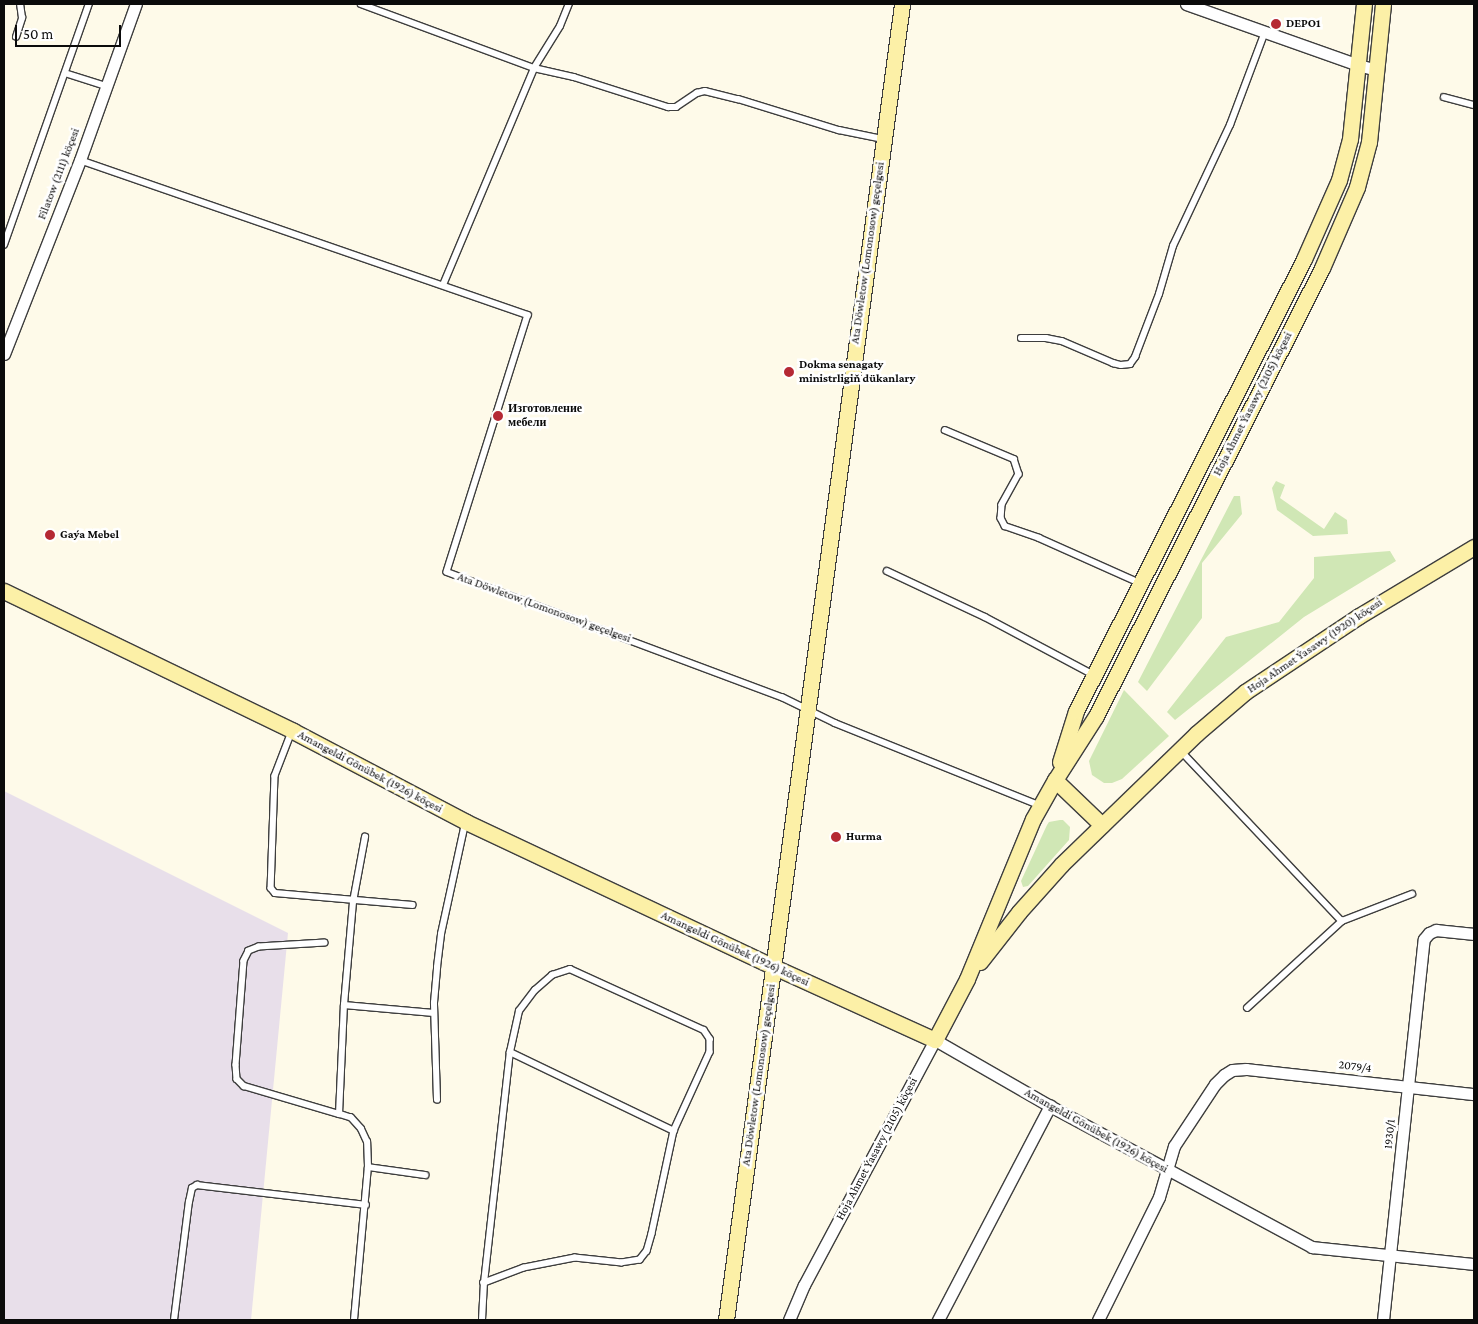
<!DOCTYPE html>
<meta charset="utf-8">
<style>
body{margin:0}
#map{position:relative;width:1478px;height:1324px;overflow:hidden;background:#fefae9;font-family:"Crimson Pro",serif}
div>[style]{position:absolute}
.industrial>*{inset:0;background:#e8dfea}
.green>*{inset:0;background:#d0e7b5}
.roads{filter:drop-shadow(1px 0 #3e3e3e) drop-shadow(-1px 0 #3e3e3e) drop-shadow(0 1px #3e3e3e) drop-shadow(0 -1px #3e3e3e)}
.lane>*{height:5.5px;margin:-2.75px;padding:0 2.75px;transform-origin:2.75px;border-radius:2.75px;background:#fff}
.street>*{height:11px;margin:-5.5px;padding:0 5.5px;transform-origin:5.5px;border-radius:5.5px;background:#fff}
.secondary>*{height:15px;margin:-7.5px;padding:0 7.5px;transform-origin:7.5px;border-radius:7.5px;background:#fcf0a7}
.dots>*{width:14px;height:14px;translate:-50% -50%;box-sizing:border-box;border:2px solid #fff;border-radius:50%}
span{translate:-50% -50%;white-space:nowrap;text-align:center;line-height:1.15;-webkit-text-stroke:5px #fff;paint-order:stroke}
.poi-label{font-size:12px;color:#0b0b0b;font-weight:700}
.left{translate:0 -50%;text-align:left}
.street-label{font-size:12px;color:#0b0b0b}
.frame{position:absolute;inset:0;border:5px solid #0b0b0b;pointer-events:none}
.scale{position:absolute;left:15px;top:25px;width:106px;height:22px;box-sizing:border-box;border:2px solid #0b0b0b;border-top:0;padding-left:6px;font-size:15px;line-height:18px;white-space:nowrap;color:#0b0b0b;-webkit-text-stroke:4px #fff;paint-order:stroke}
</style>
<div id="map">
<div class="industrial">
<i style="clip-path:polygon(4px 791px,288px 933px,251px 1320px,4px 1320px)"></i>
</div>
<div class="green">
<i style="clip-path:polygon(1276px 481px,1285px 485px,1280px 498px,1324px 529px,1335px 512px,1347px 520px,1348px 534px,1313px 536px,1277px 510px,1272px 488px)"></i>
<i style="clip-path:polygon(1234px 496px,1240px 496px,1242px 514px,1202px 563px,1202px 618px,1147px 691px,1138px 682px)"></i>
<i style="clip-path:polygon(1390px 551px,1396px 561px,1304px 617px,1175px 720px,1167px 712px,1226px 637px,1279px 622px,1314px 578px,1314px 557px)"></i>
<i style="clip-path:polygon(1124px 690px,1169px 736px,1122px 779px,1112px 783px,1104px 783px,1092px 775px,1089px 761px)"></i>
<i style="clip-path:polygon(1060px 820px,1063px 820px,1070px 827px,1069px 840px,1028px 886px,1023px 887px,1021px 881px,1047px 825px,1049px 822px)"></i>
</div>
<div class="roads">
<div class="lane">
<i style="left:361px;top:4px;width:184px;rotate:20.3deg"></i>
<i style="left:534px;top:68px;width:41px;rotate:12.7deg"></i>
<i style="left:574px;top:77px;width:99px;rotate:17.7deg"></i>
<i style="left:668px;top:107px;width:8px"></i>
<i style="left:676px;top:107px;width:25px;rotate:-34deg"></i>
<i style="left:697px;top:93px;width:8px;rotate:-14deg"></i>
<i style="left:705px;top:91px;width:34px;rotate:14deg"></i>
<i style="left:738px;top:99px;width:106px;rotate:17.1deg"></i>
<i style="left:839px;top:130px;width:45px;rotate:11.6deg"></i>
<i style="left:16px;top:37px;width:20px;rotate:-72deg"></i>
<i style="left:22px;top:18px;width:14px;rotate:-98deg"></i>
<i style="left:65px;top:73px;width:43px;rotate:17.6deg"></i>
<i style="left:1444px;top:97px;width:31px;rotate:15deg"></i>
<i style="left:80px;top:160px;width:474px;rotate:19.1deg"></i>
<i style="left:528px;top:315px;width:269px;rotate:107.5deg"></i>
<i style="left:447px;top:572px;width:358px;rotate:20.5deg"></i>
<i style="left:782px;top:697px;width:59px;rotate:26.1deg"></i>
<i style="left:835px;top:723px;width:220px;rotate:21.9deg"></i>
<i style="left:4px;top:245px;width:256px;rotate:-70.6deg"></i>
<i style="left:443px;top:285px;width:235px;rotate:-67.2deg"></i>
<i style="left:534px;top:68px;width:49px;rotate:-58.2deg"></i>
<i style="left:560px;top:26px;width:24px;rotate:-68deg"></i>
<i style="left:1021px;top:338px;width:25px"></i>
<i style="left:1046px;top:338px;width:16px;rotate:11deg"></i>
<i style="left:1062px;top:341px;width:56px;rotate:23.3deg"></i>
<i style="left:1113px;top:363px;width:8px;rotate:14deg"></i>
<i style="left:1121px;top:365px;width:9px;rotate:-6deg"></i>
<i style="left:1130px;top:364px;width:9px;rotate:-54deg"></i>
<i style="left:1135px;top:357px;width:67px;rotate:-69.1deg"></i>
<i style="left:1159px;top:294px;width:50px;rotate:-73.7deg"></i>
<i style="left:1173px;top:246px;width:134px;rotate:-64.8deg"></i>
<i style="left:1230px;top:125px;width:99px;rotate:-69.4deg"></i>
<i style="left:945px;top:430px;width:75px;rotate:22.8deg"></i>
<i style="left:1014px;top:459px;width:16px;rotate:72deg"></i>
<i style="left:1019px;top:474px;width:35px;rotate:119deg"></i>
<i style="left:1002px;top:505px;width:13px;rotate:94deg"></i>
<i style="left:1001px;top:518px;width:9px;rotate:63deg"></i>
<i style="left:1005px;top:526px;width:36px;rotate:19deg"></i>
<i style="left:1039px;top:538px;width:111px;rotate:24deg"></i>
<i style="left:887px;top:571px;width:108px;rotate:25.1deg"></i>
<i style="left:985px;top:617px;width:123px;rotate:28deg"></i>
<i style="left:292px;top:732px;width:47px;rotate:111.1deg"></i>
<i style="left:275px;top:776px;width:112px;rotate:92deg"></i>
<i style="left:271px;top:888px;width:6px;rotate:51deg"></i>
<i style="left:275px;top:893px;width:138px;rotate:5deg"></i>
<i style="left:1181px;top:751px;width:234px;rotate:46.6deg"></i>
<i style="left:325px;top:943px;width:66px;rotate:176.5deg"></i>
<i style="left:259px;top:947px;width:11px;rotate:158deg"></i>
<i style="left:249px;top:951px;width:11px;rotate:117deg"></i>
<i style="left:244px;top:961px;width:104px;rotate:94.4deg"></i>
<i style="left:236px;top:1065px;width:14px;rotate:86deg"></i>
<i style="left:237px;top:1079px;width:10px;rotate:45deg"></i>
<i style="left:244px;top:1086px;width:99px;rotate:16.4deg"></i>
<i style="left:344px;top:1005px;width:103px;rotate:-85deg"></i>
<i style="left:353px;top:902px;width:66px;rotate:-79.5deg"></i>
<i style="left:1247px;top:1008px;width:129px;rotate:-42.5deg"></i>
<i style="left:1342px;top:921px;width:75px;rotate:-21.1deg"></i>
<i style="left:510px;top:1052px;width:182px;rotate:25.7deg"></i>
<i style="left:437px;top:1100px;width:97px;rotate:-91.8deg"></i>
<i style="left:434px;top:1003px;width:36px;rotate:-85deg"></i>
<i style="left:437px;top:967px;width:33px;rotate:-83deg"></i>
<i style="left:441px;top:934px;width:113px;rotate:-77.7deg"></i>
<i style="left:368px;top:1167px;width:58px;rotate:8deg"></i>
<i style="left:174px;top:1320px;width:119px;rotate:-82.8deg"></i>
<i style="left:189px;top:1202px;width:14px;rotate:-78deg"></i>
<i style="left:192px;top:1188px;width:6px;rotate:-31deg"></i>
<i style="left:197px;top:1185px;width:170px;rotate:6.7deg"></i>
<i style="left:354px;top:1320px;width:154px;rotate:-84.8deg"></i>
<i style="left:368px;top:1167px;width:25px;rotate:-92deg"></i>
<i style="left:367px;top:1142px;width:14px;rotate:-115deg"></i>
<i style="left:361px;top:1129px;width:15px;rotate:-132deg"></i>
<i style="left:351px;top:1118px;width:13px;rotate:-162deg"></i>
<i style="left:339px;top:1114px;width:109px;rotate:-87.4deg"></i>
<i style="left:344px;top:1005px;width:90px;rotate:5.1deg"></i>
<i style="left:482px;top:1320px;width:37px;rotate:-87deg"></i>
<i style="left:484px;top:1283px;width:232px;rotate:-83.6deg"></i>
<i style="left:510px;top:1052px;width:42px;rotate:-77.6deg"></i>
<i style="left:519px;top:1011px;width:26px;rotate:-53deg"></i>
<i style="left:535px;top:990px;width:23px;rotate:-41deg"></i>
<i style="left:552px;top:975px;width:19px;rotate:-18deg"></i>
<i style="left:570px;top:969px;width:147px;rotate:24.5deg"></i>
<i style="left:704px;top:1030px;width:11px;rotate:56deg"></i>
<i style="left:710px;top:1039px;width:13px;rotate:90deg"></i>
<i style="left:710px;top:1052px;width:87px;rotate:114.5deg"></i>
<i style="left:674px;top:1131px;width:105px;rotate:102.1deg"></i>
<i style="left:652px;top:1234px;width:18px;rotate:106deg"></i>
<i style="left:647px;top:1251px;width:11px;rotate:128deg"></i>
<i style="left:640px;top:1260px;width:18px;rotate:171deg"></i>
<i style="left:622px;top:1263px;width:47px;rotate:-173.9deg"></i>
<i style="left:575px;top:1258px;width:52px;rotate:168.9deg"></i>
<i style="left:524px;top:1268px;width:43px;rotate:159.4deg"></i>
</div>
<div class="street">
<i style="left:1186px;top:4px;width:182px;rotate:19.5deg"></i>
<i style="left:1358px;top:65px;width:20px;rotate:15deg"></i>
<i style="left:4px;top:354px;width:208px;rotate:-68.6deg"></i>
<i style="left:80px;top:160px;width:166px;rotate:-70.3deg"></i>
<i style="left:789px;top:1320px;width:38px;rotate:-67deg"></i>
<i style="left:804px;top:1285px;width:278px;rotate:-61.9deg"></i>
<i style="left:935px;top:1040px;width:133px;rotate:29.9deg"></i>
<i style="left:1050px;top:1106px;width:298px;rotate:28.3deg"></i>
<i style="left:1312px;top:1247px;width:163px;rotate:6deg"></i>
<i style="left:938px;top:1320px;width:242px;rotate:-62.4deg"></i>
<i style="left:1098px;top:1320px;width:137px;rotate:-63.6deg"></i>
<i style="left:1159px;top:1197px;width:53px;rotate:-73.6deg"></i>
<i style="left:1174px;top:1146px;width:74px;rotate:-56.5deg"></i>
<i style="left:1215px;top:1084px;width:13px;rotate:-45deg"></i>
<i style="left:1224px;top:1075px;width:9px;rotate:-32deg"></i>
<i style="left:1232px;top:1070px;width:14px;rotate:-4deg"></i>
<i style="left:1246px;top:1069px;width:229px;rotate:6.3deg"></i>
<i style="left:1383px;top:1320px;width:383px;rotate:-83.9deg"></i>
<i style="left:1424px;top:939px;width:8px;rotate:-50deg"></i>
<i style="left:1429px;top:933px;width:8px;rotate:-23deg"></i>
<i style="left:1436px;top:930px;width:38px;rotate:6deg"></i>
</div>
<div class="secondary">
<i style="left:4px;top:591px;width:321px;rotate:25.8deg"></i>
<i style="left:293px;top:731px;width:195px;rotate:27.7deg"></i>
<i style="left:466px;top:822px;width:340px;rotate:25.2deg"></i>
<i style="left:774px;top:967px;width:177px;rotate:24.4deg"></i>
<i style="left:935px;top:1040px;width:69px;rotate:-62.3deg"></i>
<i style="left:967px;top:979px;width:173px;rotate:-67.6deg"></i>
<i style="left:1033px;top:819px;width:45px;rotate:-60.6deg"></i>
<i style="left:1055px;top:780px;width:76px;rotate:-57.4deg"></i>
<i style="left:1096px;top:716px;width:502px;rotate:-63.23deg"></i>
<i style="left:1322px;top:268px;width:88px;rotate:-66.6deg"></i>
<i style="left:1357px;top:187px;width:47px;rotate:-75.1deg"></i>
<i style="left:1369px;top:142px;width:139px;rotate:-84.2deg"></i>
<i style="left:1060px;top:762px;width:53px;rotate:-72.6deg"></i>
<i style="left:1076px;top:711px;width:506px;rotate:-63.23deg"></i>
<i style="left:1304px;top:259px;width:86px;rotate:-66.1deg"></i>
<i style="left:1339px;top:180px;width:42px;rotate:-75deg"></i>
<i style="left:1350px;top:139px;width:136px;rotate:-84.1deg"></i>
<i style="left:1055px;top:780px;width:65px;rotate:43.8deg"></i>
<i style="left:980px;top:962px;width:63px;rotate:-52deg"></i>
<i style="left:1019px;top:912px;width:64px;rotate:-48.1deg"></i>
<i style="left:1062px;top:864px;width:187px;rotate:-44.1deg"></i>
<i style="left:1196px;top:734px;width:65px;rotate:-40.6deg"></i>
<i style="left:1245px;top:692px;width:137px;rotate:-33.7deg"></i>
<i style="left:1359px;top:616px;width:134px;rotate:-31deg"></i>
<i style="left:726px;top:1320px;width:1328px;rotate:-82.38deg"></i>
</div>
</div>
<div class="dots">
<i style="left:1276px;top:24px;background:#b52934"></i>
<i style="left:789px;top:372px;background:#b52934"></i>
<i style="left:498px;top:416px;background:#b52934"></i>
<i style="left:50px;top:535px;background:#b52934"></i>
<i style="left:836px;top:837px;background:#b52934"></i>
</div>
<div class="poi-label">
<span class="left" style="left:1286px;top:24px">DEPO1</span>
<span class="left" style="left:799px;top:372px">Dokma senagaty<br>ministrligiň dükanlary</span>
<span class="left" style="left:508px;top:416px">Изготовление<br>мебели</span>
<span class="left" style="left:60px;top:535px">Gaýa Mebel</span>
<span class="left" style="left:846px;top:837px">Hurma</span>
</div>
<div class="street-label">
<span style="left:59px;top:174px;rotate:-69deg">Filatow (2111) köçesi</span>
<span style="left:868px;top:253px;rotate:-82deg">Ata Döwletow (Lomonosow) geçelgesi</span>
<span style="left:1253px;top:404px;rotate:-63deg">Hoja Ahmet Ýasawy (2105) köçesi</span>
<span style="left:544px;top:608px;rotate:20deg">Ata Döwletow (Lomonosow) geçelgesi</span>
<span style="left:1315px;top:646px;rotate:-34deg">Hoja Ahmet Ýasawy (1920) köçesi</span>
<span style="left:370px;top:772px;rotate:28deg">Amangeldi Gönübek (1926) köçesi</span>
<span style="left:735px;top:949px;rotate:25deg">Amangeldi Gönübek (1926) köçesi</span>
<span style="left:1355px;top:1067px;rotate:7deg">2079/4</span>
<span style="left:759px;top:1075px;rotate:-82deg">Ata Döwletow (Lomonosow) geçelgesi</span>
<span style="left:1096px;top:1131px;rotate:29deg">Amangeldi Gönübek (1926) köçesi</span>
<span style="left:1390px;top:1134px;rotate:-84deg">1930/1</span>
<span style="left:877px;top:1149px;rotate:-62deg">Hoja Ahmet Ýasawy (2105) köçesi</span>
</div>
<div class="frame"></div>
<div class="scale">50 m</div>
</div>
